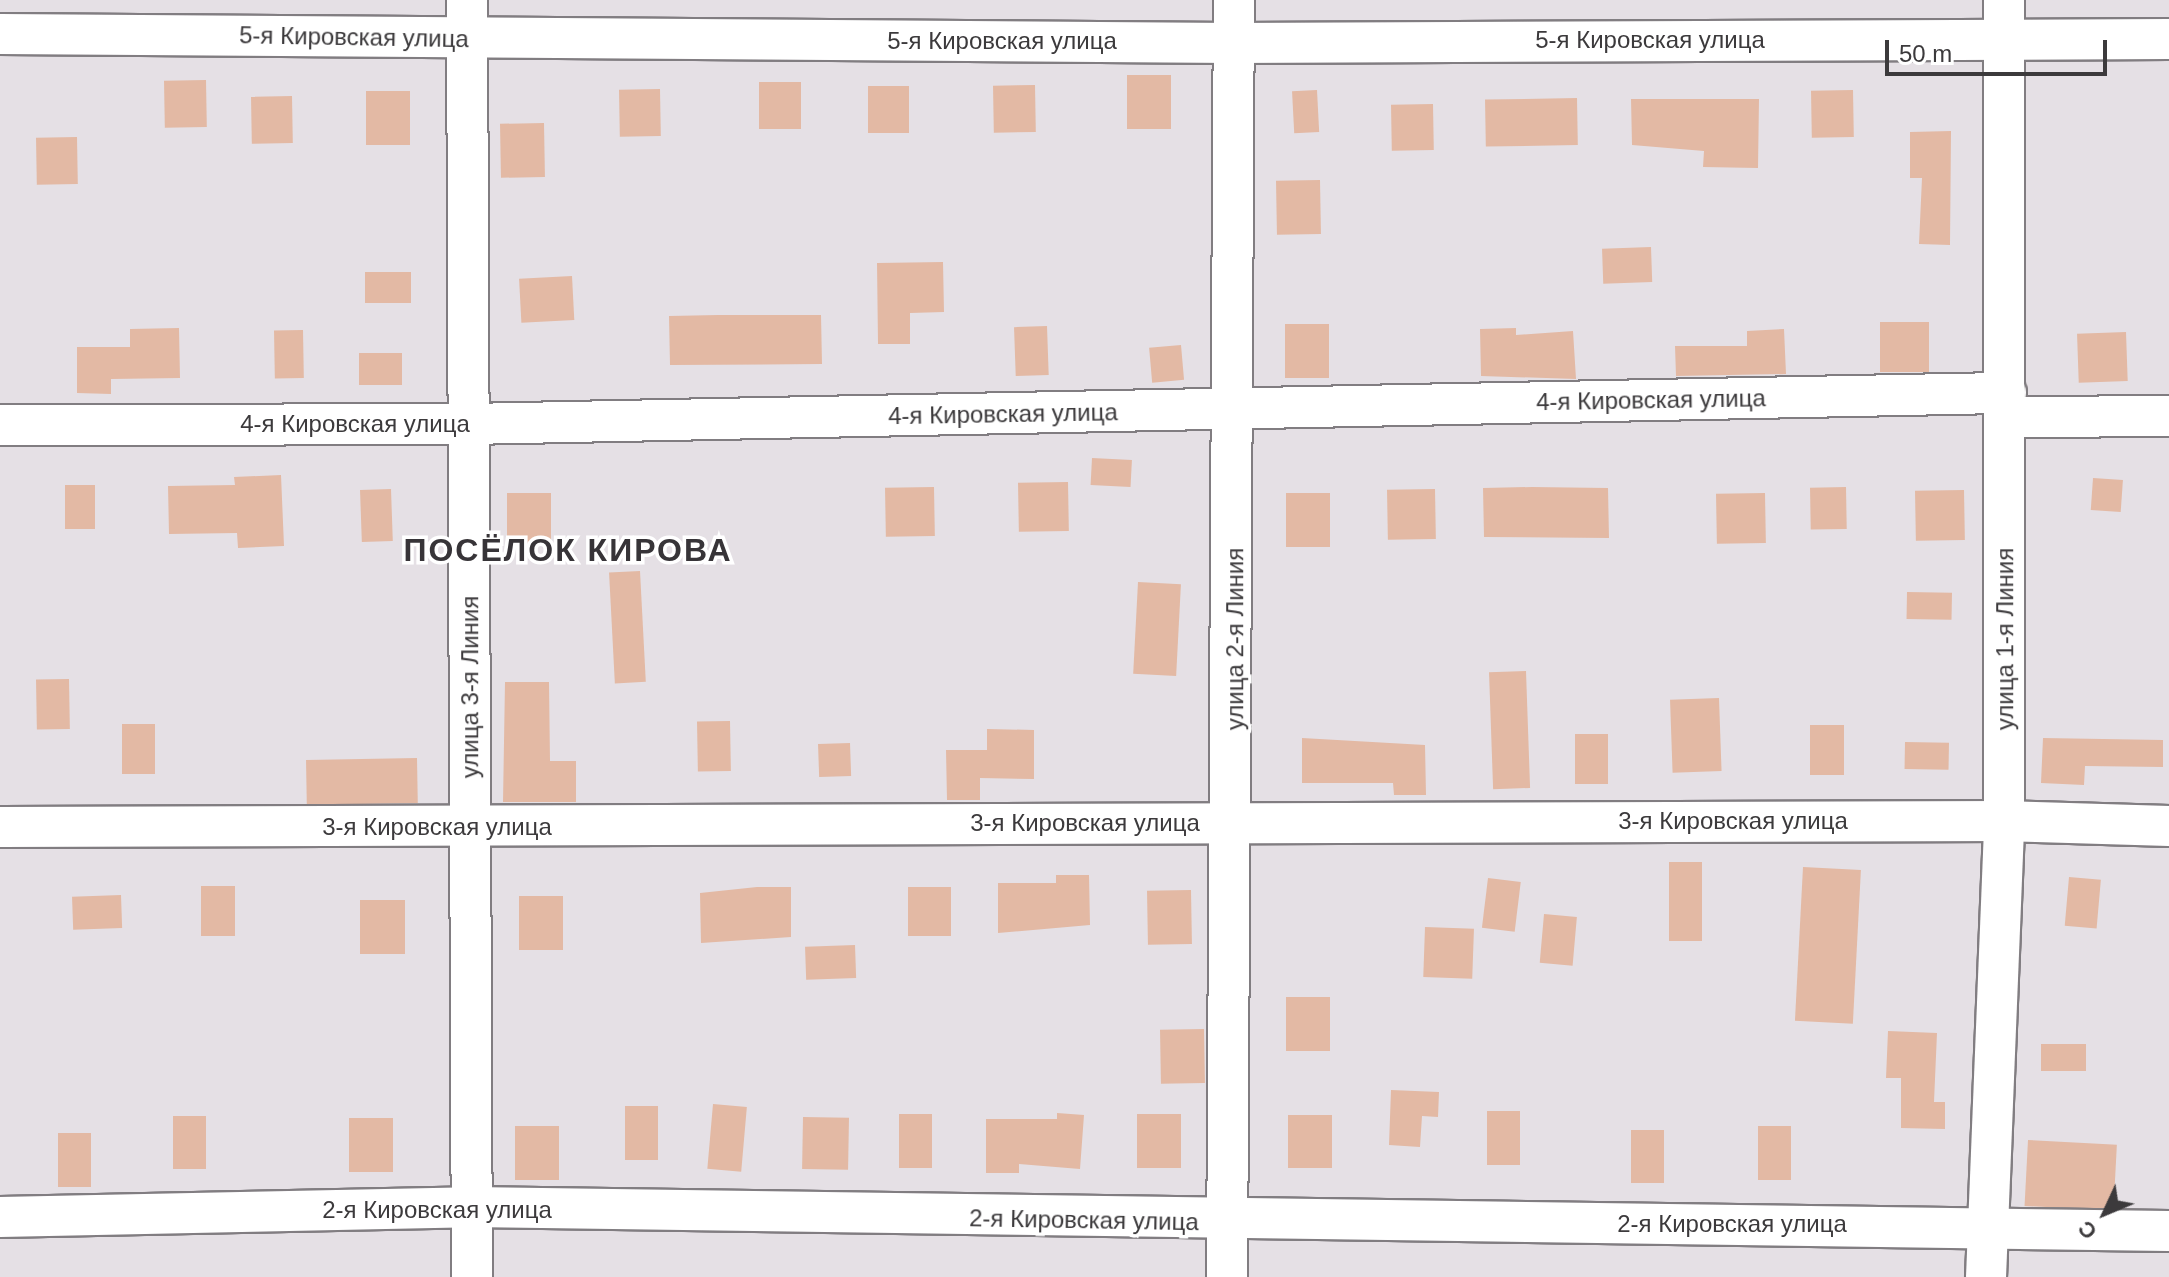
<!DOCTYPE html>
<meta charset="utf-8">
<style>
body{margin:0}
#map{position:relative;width:2169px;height:1277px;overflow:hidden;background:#e5e0e5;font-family:Helvetica,sans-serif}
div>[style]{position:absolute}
.building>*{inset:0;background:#e3b9a4;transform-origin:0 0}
.roads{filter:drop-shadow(2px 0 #817d81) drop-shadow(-2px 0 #817d81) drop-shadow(0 2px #817d81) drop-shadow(0 -2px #817d81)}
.minor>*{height:40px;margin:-20px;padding:0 20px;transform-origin:20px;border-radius:20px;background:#fff}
span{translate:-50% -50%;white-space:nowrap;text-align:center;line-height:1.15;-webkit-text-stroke:7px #fff;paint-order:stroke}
.street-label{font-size:24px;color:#3c3a3c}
.district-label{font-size:32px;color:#373438;font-weight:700;letter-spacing:2px}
.north{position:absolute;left:2065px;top:1173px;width:80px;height:80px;-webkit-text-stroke:6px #fff;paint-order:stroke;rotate:226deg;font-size:22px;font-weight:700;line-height:32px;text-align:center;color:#3c3a3c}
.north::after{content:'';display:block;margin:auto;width:28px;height:36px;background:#3c3a3c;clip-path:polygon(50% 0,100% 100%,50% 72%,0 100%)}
.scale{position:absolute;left:1885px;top:40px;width:222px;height:36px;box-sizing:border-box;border:4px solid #3c3a3c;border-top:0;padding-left:10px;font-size:24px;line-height:28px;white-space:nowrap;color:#3c3a3c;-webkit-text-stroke:6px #fff;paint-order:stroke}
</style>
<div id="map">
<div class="building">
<i style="left:1127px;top:75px;width:44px;height:54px"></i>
<i style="left:206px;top:80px;width:47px;height:42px;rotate:89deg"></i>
<i style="left:759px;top:82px;width:42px;height:47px"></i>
<i style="left:1035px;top:85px;width:47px;height:42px;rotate:89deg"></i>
<i style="left:868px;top:86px;width:41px;height:47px"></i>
<i style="left:660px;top:89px;width:47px;height:41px;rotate:89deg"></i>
<i style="left:1317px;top:90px;width:42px;height:25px;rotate:87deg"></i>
<i style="left:1853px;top:90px;width:47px;height:42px;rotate:89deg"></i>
<i style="left:366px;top:91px;width:44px;height:54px"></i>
<i style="left:292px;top:96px;width:47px;height:41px;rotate:89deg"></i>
<i style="left:1577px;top:98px;width:47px;height:92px;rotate:89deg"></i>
<i style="clip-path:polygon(1631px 99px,1759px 99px,1758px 168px,1703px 167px,1704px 151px,1632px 145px)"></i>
<i style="left:1433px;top:104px;width:46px;height:42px;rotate:89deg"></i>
<i style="left:544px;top:123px;width:54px;height:44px;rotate:89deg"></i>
<i style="clip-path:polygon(1951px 131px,1950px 245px,1919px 244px,1922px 178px,1910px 178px,1910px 132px)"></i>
<i style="left:77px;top:137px;width:47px;height:41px;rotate:89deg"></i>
<i style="left:1320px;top:180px;width:54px;height:44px;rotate:89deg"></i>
<i style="left:1651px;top:247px;width:35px;height:49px;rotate:88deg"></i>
<i style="clip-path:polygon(943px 262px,944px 312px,910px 313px,910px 344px,878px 344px,877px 263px)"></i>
<i style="left:365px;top:272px;width:46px;height:31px"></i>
<i style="left:572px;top:276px;width:44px;height:53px;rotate:87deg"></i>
<i style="clip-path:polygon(718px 315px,821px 315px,822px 364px,670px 365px,669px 316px)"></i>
<i style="left:1880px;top:322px;width:49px;height:50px"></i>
<i style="left:1329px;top:324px;width:54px;height:44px;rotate:90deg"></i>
<i style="left:1047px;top:326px;width:49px;height:33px;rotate:88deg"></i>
<i style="clip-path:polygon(179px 328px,180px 378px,111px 379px,111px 394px,77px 393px,77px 347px,130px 347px,130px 329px)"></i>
<i style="clip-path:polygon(1516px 328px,1516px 335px,1573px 331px,1576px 379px,1481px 376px,1480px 329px)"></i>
<i style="clip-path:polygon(1784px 329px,1786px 374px,1676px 376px,1675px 346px,1747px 346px,1747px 331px)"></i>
<i style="left:303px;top:330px;width:48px;height:29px;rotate:89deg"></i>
<i style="left:2126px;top:332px;width:49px;height:49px;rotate:88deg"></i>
<i style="left:1181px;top:345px;width:35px;height:32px;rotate:85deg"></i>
<i style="left:359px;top:353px;width:43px;height:32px"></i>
<i style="left:1092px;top:458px;width:40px;height:27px;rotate:3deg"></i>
<i style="clip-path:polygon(281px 475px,284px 546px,238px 548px,237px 533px,169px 534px,168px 486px,235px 485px,234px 477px)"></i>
<i style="left:2093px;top:478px;width:30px;height:32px;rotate:4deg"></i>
<i style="left:1068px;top:482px;width:49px;height:50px;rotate:89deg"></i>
<i style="left:65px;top:485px;width:30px;height:44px"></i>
<i style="left:934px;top:487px;width:49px;height:49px;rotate:89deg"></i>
<i style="clip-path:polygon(1532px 487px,1608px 488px,1609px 538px,1484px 537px,1483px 488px)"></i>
<i style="left:1846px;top:487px;width:42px;height:36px;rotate:89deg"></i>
<i style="left:391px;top:489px;width:52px;height:31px;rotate:88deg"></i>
<i style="left:1435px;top:489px;width:50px;height:48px;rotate:89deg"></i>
<i style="left:1964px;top:490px;width:50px;height:49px;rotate:89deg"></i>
<i style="left:507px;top:493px;width:44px;height:53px"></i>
<i style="left:1286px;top:493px;width:44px;height:54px"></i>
<i style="left:1765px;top:493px;width:50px;height:49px;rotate:89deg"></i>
<i style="left:640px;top:571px;width:111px;height:31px;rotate:87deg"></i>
<i style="left:1138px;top:582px;width:43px;height:92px;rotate:3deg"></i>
<i style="left:1907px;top:592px;width:45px;height:27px;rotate:1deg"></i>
<i style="left:1526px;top:671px;width:117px;height:37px;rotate:88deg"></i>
<i style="left:69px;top:679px;width:50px;height:33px;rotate:89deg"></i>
<i style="clip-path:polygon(505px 682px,549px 682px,550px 761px,576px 761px,576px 802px,503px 802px)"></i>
<i style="left:1719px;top:698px;width:73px;height:49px;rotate:88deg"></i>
<i style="left:730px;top:721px;width:50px;height:33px;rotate:89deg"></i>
<i style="left:155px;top:724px;width:50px;height:33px;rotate:90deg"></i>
<i style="left:1810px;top:725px;width:34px;height:50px"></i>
<i style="clip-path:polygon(987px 729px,1034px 730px,1034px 779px,980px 778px,980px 800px,947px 800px,946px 750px,987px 750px)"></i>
<i style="left:1575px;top:734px;width:33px;height:50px"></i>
<i style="clip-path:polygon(1302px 738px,1425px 745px,1426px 795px,1394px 795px,1393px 783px,1302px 783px)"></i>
<i style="clip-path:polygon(2043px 738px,2163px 740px,2163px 767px,2085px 766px,2084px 785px,2041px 783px)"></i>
<i style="left:1905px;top:742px;width:44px;height:27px;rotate:1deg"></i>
<i style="left:850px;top:743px;width:33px;height:32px;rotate:88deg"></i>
<i style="left:417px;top:758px;width:45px;height:111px;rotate:89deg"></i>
<i style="left:1669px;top:862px;width:33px;height:79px"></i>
<i style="left:1803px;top:867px;width:58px;height:154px;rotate:3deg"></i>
<i style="clip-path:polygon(1056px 875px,1089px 875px,1090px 925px,998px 933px,998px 883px,1056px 883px)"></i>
<i style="left:2069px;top:877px;width:32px;height:49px;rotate:5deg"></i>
<i style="left:1488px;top:878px;width:33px;height:50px;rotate:7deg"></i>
<i style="left:235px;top:886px;width:50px;height:34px;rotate:90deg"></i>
<i style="clip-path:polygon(757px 887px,791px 887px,791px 937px,701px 943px,700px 893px)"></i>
<i style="left:908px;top:887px;width:43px;height:49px"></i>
<i style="left:1191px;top:890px;width:54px;height:44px;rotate:89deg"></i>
<i style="left:121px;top:895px;width:33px;height:49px;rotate:88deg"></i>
<i style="left:519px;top:896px;width:44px;height:54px"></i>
<i style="left:360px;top:900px;width:45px;height:54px"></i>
<i style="left:1544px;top:914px;width:33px;height:49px;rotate:5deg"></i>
<i style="left:1425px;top:927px;width:49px;height:50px;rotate:2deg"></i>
<i style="left:855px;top:945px;width:33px;height:50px;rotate:88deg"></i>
<i style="left:1286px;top:997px;width:44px;height:54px"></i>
<i style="left:1204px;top:1029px;width:54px;height:44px;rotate:89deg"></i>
<i style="clip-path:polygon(1888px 1031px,1937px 1033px,1934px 1102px,1945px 1102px,1945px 1129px,1901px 1128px,1901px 1078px,1886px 1078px)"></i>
<i style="left:2041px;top:1044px;width:45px;height:27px"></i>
<i style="clip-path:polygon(1391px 1090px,1439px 1092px,1438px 1117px,1422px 1116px,1420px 1147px,1389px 1145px)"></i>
<i style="left:713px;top:1104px;width:34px;height:65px;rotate:5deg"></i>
<i style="left:625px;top:1106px;width:33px;height:54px"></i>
<i style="left:1487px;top:1111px;width:33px;height:54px"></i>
<i style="clip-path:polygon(1057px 1113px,1084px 1115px,1080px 1169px,1019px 1164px,1019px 1173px,986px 1173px,986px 1119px,1057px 1119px)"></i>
<i style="left:899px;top:1114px;width:33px;height:54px"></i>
<i style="left:1137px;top:1114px;width:44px;height:54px"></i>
<i style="left:1288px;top:1115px;width:44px;height:53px"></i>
<i style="left:173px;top:1116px;width:33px;height:53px"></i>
<i style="left:803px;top:1117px;width:46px;height:52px;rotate:1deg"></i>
<i style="left:349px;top:1118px;width:44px;height:54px"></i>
<i style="left:515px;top:1126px;width:44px;height:54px"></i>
<i style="left:1758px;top:1126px;width:33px;height:54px"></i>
<i style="left:1631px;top:1130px;width:33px;height:53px"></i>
<i style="left:58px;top:1133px;width:33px;height:54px"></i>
<i style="left:2028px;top:1140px;width:89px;height:66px;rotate:3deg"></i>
</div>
<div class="roads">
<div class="minor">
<i style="left:467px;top:0;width:1277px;rotate:89.78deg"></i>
<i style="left:0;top:34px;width:1233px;rotate:0.42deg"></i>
<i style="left:1233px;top:43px;width:936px;rotate:-0.24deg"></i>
<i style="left:2005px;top:417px;width:164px;rotate:-0.3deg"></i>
<i style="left:0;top:425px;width:469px;rotate:-0.1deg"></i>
<i style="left:469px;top:424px;width:1537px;rotate:-1.16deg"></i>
<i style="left:0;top:827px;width:2004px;rotate:-0.17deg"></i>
<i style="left:2004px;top:821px;width:165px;rotate:1.7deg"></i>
<i style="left:0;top:1217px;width:470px;rotate:-1.2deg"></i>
<i style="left:470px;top:1207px;width:1699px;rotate:0.81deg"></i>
<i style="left:1227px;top:1277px;width:1277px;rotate:-89.69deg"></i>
<i style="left:1986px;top:1277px;width:456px;rotate:-87.7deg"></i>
<i style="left:2004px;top:821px;width:821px;rotate:-90deg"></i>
</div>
</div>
<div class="street-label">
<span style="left:354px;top:37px;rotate:1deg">5-я Кировская улица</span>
<span style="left:1650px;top:40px">5-я Кировская улица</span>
<span style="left:1002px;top:41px">5-я Кировская улица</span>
<span style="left:1651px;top:400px;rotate:-1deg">4-я Кировская улица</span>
<span style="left:1003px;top:414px;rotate:-1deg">4-я Кировская улица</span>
<span style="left:355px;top:424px">4-я Кировская улица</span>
<span style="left:1235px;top:639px;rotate:-90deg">улица 2-я Линия</span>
<span style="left:2005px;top:639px;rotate:-90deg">улица 1-я Линия</span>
<span style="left:470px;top:687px;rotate:-90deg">улица 3-я Линия</span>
<span style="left:1733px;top:821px">3-я Кировская улица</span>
<span style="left:1085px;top:823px">3-я Кировская улица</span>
<span style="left:437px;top:827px">3-я Кировская улица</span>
<span style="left:437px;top:1210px">2-я Кировская улица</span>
<span style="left:1084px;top:1220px;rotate:1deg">2-я Кировская улица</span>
<span style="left:1732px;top:1224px">2-я Кировская улица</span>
</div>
<div class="district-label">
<span style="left:568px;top:550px">ПОСЁЛОК КИРОВА</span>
</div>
<div class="north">С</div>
<div class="scale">50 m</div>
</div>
